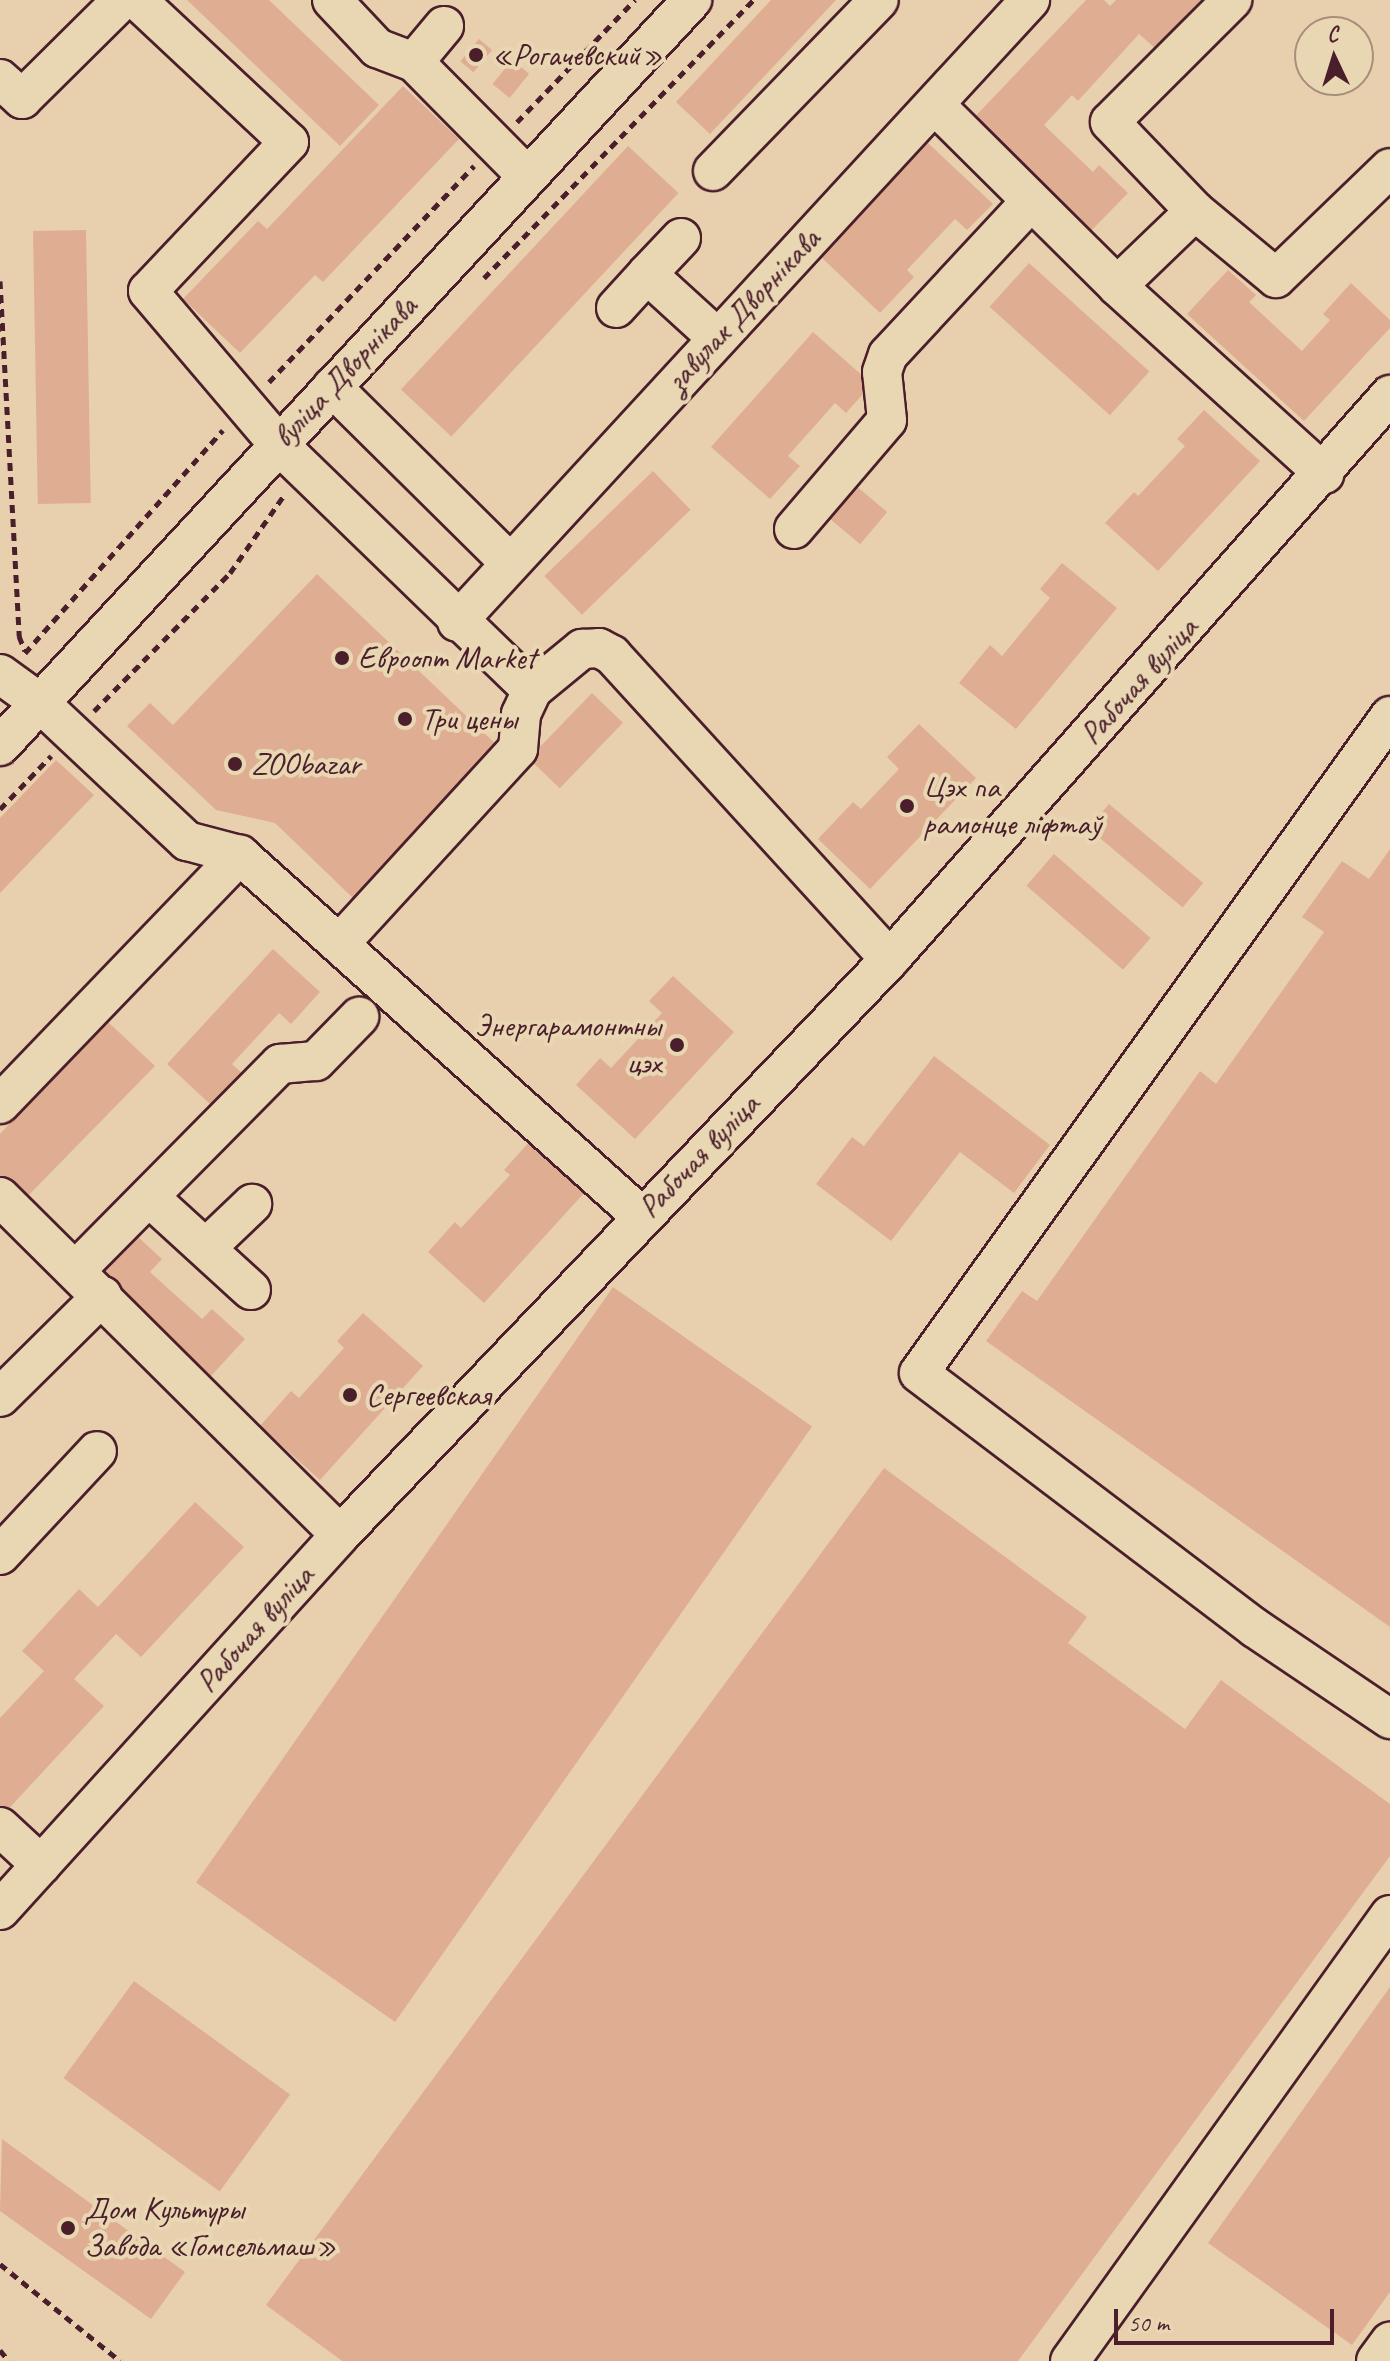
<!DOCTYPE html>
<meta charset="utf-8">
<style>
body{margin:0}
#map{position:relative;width:1390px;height:2361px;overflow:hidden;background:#e8d0ae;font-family:Caveat,sans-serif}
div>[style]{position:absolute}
.building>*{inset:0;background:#dfae92;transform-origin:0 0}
.path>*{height:5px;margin-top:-2.5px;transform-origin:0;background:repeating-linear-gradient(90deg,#4a1f2b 0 8px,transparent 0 14px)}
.roads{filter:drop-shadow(2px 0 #4a1f2b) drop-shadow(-2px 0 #4a1f2b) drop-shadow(0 2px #4a1f2b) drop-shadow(0 -2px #4a1f2b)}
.minor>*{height:38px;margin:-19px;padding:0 19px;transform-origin:19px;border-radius:19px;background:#e9d7b4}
.dots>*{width:22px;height:22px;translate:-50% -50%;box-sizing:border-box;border:4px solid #e9d7b4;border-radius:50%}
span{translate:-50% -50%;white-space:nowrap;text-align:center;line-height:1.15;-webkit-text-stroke:8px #e9d7b4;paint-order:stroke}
.poi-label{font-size:32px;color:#4a1f2b}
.left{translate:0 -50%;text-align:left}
.right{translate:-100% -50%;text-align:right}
.street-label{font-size:32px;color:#4a1f2b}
.north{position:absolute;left:1294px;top:16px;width:80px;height:80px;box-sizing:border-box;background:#e9d7b4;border:2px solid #a98d7d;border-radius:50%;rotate:356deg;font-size:22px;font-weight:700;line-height:32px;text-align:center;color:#4a1f2b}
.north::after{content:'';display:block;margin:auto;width:28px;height:36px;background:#4a1f2b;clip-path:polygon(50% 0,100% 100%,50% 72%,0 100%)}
.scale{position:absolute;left:1114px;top:2309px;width:220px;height:36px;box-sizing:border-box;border:4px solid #4a1f2b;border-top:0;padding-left:10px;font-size:24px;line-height:28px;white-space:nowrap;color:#4a1f2b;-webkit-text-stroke:6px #e9d7b4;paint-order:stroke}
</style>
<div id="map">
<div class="building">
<i style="clip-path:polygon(187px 0,269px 0,379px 105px,340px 146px)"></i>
<i style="clip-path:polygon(771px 0,836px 0,710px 134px,676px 102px)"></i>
<i style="clip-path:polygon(1086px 0,1104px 0,1110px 6px,1116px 0,1201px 0,1155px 48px,1139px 34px,1078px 101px,1072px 95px,1044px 125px,1093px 172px,1099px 165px,1128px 193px,1084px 238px,966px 126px)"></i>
<i style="left:479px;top:39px;width:17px;height:29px;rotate:40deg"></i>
<i style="left:512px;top:60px;width:22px;height:31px;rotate:39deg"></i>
<i style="clip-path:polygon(403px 86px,459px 139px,323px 282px,315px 275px,240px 353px,183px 299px,258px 221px,267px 229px)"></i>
<i style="clip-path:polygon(928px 143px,993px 204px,967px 230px,955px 219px,907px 270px,914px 277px,880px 313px,821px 257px)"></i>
<i style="left:628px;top:146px;width:69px;height:333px;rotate:43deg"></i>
<i style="left:86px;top:230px;width:273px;height:53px;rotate:89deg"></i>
<i style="left:1029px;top:263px;width:162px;height:59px;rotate:42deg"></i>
<i style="clip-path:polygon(1228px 270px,1256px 295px,1249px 302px,1302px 351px,1330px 320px,1323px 314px,1351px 283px,1390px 320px,1390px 328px,1304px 421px,1187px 314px)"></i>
<i style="clip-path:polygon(813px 332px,872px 384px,846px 413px,835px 403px,788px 456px,800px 466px,770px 499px,711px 447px)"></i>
<i style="clip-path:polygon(1204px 410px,1260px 461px,1158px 571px,1105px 523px,1134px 492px,1138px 496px,1185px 446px,1177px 439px)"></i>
<i style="left:653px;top:471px;width:54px;height:151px;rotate:46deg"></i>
<i style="left:855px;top:485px;width:42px;height:42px;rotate:40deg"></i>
<i style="clip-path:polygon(1062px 563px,1117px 608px,1016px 729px,959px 683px,990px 645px,1002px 656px,1050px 598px,1040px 589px)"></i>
<i style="clip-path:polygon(317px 574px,499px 747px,354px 899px,275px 823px,216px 810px,127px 726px,150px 703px,173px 725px)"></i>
<i style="left:592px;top:693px;width:43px;height:91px;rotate:44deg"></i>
<i style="clip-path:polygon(919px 724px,976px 778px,870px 889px,818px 839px,853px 802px,861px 809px,899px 769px,887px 757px)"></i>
<i style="clip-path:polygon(56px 760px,94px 795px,0 893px,0 818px)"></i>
<i style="left:1109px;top:804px;width:123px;height:32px;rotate:40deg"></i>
<i style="clip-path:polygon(1390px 849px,1390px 1627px,986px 1341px,1022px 1291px,1037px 1301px,1200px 1071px,1216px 1084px,1324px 932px,1302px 917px,1342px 861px,1369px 879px)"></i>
<i style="left:1054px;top:854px;width:128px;height:42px;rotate:41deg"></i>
<i style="clip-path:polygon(273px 949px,320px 992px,291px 1024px,279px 1013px,232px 1064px,243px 1074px,213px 1107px,167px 1064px)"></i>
<i style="clip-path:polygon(673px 976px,734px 1032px,635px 1139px,576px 1085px,600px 1058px,611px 1068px,662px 1013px,649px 1001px)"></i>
<i style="clip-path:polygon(105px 1019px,155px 1066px,21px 1203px,0 1180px,0 1134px)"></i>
<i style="clip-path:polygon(934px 1056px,1050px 1145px,1014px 1193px,960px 1152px,891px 1241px,816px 1184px,852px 1137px,864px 1146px)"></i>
<i style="clip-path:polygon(530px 1141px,585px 1192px,484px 1303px,428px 1252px,455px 1222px,461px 1228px,510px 1175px,504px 1170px)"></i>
<i style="clip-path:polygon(124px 1224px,162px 1259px,150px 1272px,202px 1319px,212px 1309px,245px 1339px,211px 1376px,88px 1264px)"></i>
<i style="left:613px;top:1287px;width:243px;height:727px;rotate:35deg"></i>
<i style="clip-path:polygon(363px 1313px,423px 1366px,320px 1480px,260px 1426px,291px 1391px,299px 1398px,344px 1348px,337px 1341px)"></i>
<i style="clip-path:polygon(884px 1468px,1087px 1617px,1068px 1643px,1185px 1729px,1221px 1680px,1390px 1804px,1390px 1856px,1018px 2361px,342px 2361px,266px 2305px)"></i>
<i style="clip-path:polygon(195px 1502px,244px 1547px,141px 1657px,116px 1634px,74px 1679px,104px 1706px,0 1818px,0 1718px,44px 1671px,22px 1651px,79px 1589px,98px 1607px)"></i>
<i style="left:134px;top:1981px;width:193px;height:120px;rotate:36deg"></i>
<i style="clip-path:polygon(1390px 1987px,1390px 2292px,1352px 2345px,1208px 2243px)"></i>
<i style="clip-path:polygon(2px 2139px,185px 2272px,151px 2319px,0 2211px)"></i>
</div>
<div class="path">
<i style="left:517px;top:122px;width:170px;rotate:-46deg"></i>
<i style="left:484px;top:278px;width:387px;rotate:-45.9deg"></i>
<i style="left:0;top:281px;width:356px;rotate:86.9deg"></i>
<i style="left:19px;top:636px;width:16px;rotate:68deg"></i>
<i style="left:269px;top:382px;width:298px;rotate:-46.5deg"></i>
<i style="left:25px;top:653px;width:298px;rotate:-48.4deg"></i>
<i style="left:94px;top:711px;width:194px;rotate:-45.4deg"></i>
<i style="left:230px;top:573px;width:96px;rotate:-55.2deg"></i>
<i style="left:0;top:809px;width:74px;rotate:-46.1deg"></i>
<i style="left:0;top:2264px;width:154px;rotate:38.9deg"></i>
<i style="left:0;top:2350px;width:14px;rotate:51deg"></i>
</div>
<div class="roads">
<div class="minor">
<i style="left:137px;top:0;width:208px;rotate:43.1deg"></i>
<i style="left:289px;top:142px;width:205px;rotate:133.4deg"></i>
<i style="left:148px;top:291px;width:201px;rotate:49.6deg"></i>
<i style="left:278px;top:444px;width:354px;rotate:44.1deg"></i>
<i style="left:532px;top:690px;width:65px;rotate:-39.4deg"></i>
<i style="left:582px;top:649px;width:17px;rotate:-3deg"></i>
<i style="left:599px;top:648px;width:15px;rotate:28deg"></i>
<i style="left:612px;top:655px;width:412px;rotate:47.6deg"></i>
<i style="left:332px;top:0;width:66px;rotate:46.8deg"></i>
<i style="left:377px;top:48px;width:40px;rotate:21deg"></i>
<i style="left:414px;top:62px;width:161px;rotate:45.3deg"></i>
<i style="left:414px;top:62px;width:47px;rotate:-50.2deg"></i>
<i style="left:0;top:79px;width:30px;rotate:42deg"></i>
<i style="left:22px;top:99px;width:141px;rotate:-44.7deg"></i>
<i style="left:935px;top:105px;width:257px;rotate:44.8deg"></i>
<i style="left:1117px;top:286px;width:280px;rotate:42.2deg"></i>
<i style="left:713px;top:171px;width:238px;rotate:-45.9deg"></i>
<i style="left:1195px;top:211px;width:123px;rotate:-133.7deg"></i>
<i style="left:1110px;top:122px;width:173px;rotate:-45deg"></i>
<i style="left:681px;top:238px;width:50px;rotate:133.4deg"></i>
<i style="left:647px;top:274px;width:95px;rotate:42.4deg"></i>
<i style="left:1117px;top:286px;width:108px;rotate:-43.9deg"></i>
<i style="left:1195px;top:211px;width:105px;rotate:39.6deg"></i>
<i style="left:1276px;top:278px;width:158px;rotate:-44deg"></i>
<i style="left:616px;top:308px;width:46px;rotate:-47.6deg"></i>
<i style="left:332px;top:387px;width:250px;rotate:44.7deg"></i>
<i style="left:794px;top:529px;width:143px;rotate:-49.5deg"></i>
<i style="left:887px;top:420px;width:48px;rotate:-95.9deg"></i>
<i style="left:882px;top:372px;width:18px;rotate:-71deg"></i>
<i style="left:888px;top:355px;width:209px;rotate:-47.1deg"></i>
<i style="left:457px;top:622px;width:846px;rotate:-47.35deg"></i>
<i style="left:0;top:674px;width:49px;rotate:35.9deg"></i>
<i style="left:40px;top:703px;width:202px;rotate:43.2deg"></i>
<i style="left:187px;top:841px;width:55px;rotate:14.8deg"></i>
<i style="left:240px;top:855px;width:540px;rotate:42deg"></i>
<i style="left:1390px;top:716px;width:808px;rotate:125.64deg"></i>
<i style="left:919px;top:1373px;width:422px;rotate:37.2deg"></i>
<i style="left:1255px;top:1628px;width:163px;rotate:34deg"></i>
<i style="left:0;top:746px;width:1018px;rotate:-47.15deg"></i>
<i style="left:341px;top:942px;width:262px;rotate:-47.5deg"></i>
<i style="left:518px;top:749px;width:35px;rotate:-85deg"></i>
<i style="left:521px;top:714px;width:26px;rotate:-65deg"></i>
<i style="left:0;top:1104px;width:346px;rotate:-46.1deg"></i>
<i style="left:0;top:1197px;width:479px;rotate:44.8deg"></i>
<i style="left:149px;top:1197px;width:138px;rotate:42.4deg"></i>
<i style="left:206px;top:1248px;width:64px;rotate:-43.7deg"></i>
<i style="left:76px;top:1270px;width:290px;rotate:-45.3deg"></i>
<i style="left:280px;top:1064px;width:36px;rotate:-5deg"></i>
<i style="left:316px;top:1061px;width:62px;rotate:-45.7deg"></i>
<i style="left:0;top:1397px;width:144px;rotate:-44.7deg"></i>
<i style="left:0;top:1555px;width:142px;rotate:-47deg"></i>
<i style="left:0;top:1827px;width:56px;rotate:42.8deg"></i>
<i style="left:0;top:1910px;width:506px;rotate:-47.8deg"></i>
<i style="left:340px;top:1535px;width:796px;rotate:-46.32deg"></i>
<i style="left:890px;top:959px;width:754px;rotate:-48.44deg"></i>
<i style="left:1070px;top:2361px;width:549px;rotate:-54.34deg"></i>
<i style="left:1376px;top:2361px;width:24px;rotate:-54deg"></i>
</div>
</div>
<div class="dots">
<i style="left:476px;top:55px;background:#4a1f2b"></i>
<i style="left:342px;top:658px;background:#4a1f2b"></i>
<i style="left:405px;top:719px;background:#4a1f2b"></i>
<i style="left:235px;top:764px;background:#4a1f2b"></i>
<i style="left:907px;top:806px;background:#4a1f2b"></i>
<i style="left:677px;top:1045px;background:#4a1f2b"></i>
<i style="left:350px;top:1395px;background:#4a1f2b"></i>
<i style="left:68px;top:2228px;background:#4a1f2b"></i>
</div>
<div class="poi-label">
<span class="left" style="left:492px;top:55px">«Рогачевский»</span>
<span class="left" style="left:358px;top:658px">Евроопт Market</span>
<span class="left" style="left:421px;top:719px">Три цены</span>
<span class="left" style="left:251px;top:764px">ZOObazar</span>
<span class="left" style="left:923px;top:806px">Цэх па<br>рамонце ліфтаў</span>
<span class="right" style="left:661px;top:1045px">Энергарамонтны<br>цэх</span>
<span class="left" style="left:366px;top:1395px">Сергеевская</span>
<span class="left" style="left:84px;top:2228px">Дом Культуры<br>Завода «Гомсельмаш»</span>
</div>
<div class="street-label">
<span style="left:743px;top:310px;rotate:-47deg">завулак Дворнікава</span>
<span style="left:345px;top:372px;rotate:-47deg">вуліца Дворнікава</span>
<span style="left:1139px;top:681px;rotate:-48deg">Рабочая вуліца</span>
<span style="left:699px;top:1156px;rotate:-46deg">Рабочая вуліца</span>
<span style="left:255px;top:1629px;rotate:-48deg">Рабочая вуліца</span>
</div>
<div class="north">С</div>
<div class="scale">50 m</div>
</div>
